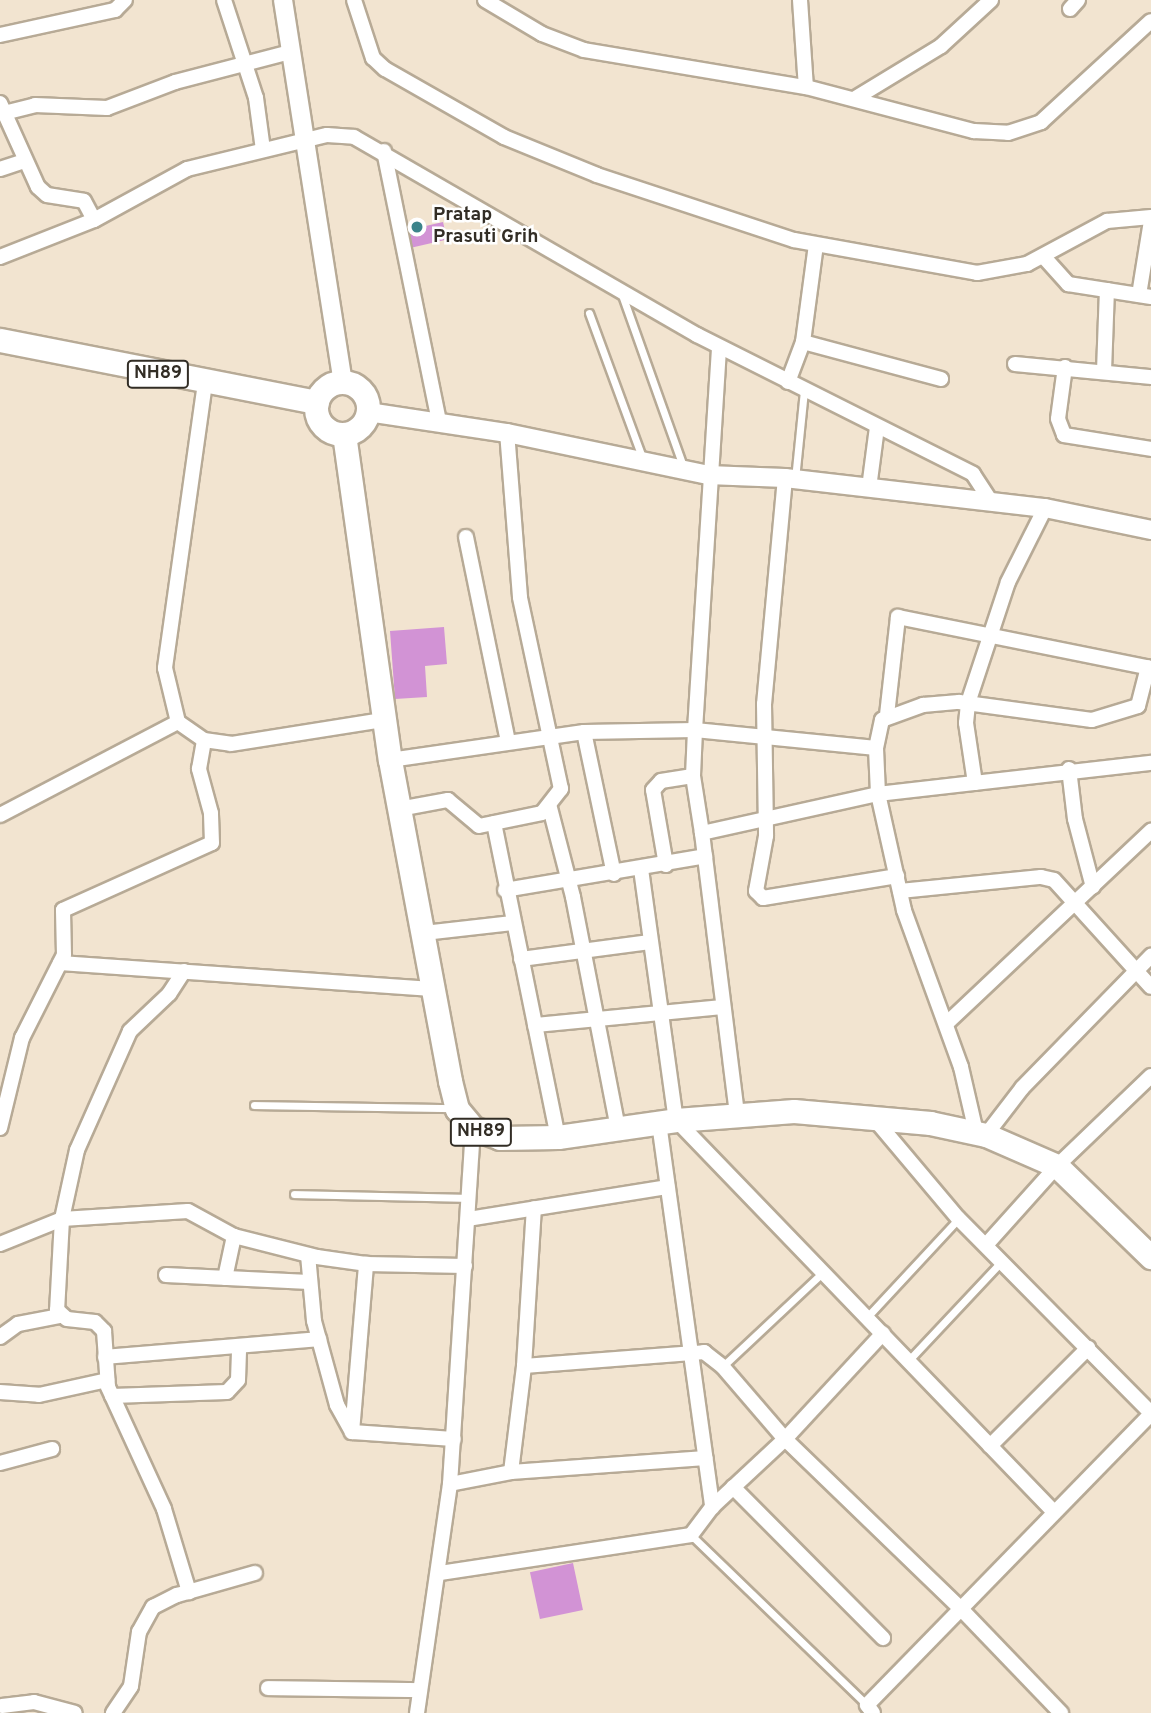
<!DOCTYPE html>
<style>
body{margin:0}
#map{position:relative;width:1151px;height:1713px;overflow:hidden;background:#f2e4d0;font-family:Overpass,sans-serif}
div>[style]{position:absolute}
.building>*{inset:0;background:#d293d5;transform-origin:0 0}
.roads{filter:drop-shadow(2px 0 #b7aa96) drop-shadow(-2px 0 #b7aa96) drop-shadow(0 2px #b7aa96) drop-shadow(0 -2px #b7aa96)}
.service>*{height:7px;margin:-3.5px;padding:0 3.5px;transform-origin:3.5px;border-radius:3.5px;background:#fff}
.minor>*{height:14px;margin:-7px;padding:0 7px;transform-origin:7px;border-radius:7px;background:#fff}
.tertiary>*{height:18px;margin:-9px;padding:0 9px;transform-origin:9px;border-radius:9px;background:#fff}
.primary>*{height:23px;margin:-11.5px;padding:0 11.5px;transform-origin:11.5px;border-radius:11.5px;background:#fff}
.primary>.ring{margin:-11.5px;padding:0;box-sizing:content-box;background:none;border:23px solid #fff;border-radius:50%}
.dots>*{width:19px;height:19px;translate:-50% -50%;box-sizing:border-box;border:4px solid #fff;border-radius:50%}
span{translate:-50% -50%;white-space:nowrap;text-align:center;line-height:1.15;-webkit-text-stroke:5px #fff;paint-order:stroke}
.shield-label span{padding:2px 5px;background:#fff;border:2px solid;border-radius:5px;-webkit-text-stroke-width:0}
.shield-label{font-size:18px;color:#322d25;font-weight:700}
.poi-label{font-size:19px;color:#322d25;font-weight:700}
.left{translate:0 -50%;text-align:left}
</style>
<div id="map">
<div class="building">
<i style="left:443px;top:222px;width:18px;height:38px;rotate:77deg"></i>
<i style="clip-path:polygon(444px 627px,447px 664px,425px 666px,427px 697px,395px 699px,390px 631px)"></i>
<i style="left:573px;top:1563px;width:48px;height:44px;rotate:78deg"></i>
</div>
<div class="roads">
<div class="service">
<i style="left:621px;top:292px;width:188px;rotate:70.4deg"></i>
<i style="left:589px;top:313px;width:157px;rotate:69.8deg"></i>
<i style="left:795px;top:479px;width:89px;rotate:-84.2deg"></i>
<i style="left:254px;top:1105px;width:199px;rotate:0.9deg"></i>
<i style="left:294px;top:1194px;width:174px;rotate:1.3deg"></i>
<i style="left:868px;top:1316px;width:132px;rotate:-47.1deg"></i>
<i style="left:908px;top:1361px;width:137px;rotate:-46.8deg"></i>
<i style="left:723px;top:1366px;width:139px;rotate:-43.2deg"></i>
<i style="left:691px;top:1535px;width:245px;rotate:44deg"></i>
</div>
<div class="minor">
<i style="left:224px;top:0;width:103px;rotate:71.9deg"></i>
<i style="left:256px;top:98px;width:52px;rotate:82.3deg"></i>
<i style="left:354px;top:0;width:61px;rotate:71.9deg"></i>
<i style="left:373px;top:58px;width:16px;rotate:43deg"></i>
<i style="left:385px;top:69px;width:137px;rotate:29.7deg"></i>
<i style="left:504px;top:137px;width:100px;rotate:22.2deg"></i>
<i style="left:597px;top:175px;width:207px;rotate:18.3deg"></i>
<i style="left:794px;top:240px;width:186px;rotate:10.2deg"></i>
<i style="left:977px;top:273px;width:51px;rotate:-10.2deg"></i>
<i style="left:1027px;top:264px;width:91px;rotate:-28.3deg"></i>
<i style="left:1107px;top:221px;width:44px;rotate:-5.2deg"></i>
<i style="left:485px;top:0;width:66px;rotate:30.8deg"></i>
<i style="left:542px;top:34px;width:45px;rotate:20.9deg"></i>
<i style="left:584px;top:50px;width:225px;rotate:9.5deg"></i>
<i style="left:806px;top:87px;width:174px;rotate:14.7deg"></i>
<i style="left:974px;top:131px;width:34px;rotate:3deg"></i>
<i style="left:1008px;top:133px;width:35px;rotate:-18deg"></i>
<i style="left:1041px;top:122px;width:149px;rotate:-42.6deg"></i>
<i style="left:800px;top:0;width:87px;rotate:86.1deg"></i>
<i style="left:1070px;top:9px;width:12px;rotate:-48deg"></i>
<i style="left:0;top:35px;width:118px;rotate:-12.3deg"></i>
<i style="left:115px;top:10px;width:14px;rotate:-45deg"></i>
<i style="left:854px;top:99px;width:102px;rotate:-31.3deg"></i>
<i style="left:941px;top:46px;width:68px;rotate:-42.6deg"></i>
<i style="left:0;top:103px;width:92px;rotate:65.7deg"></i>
<i style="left:38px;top:187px;width:12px;rotate:42deg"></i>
<i style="left:47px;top:195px;width:37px;rotate:9deg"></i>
<i style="left:84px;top:201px;width:21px;rotate:62deg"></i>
<i style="left:4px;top:113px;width:32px;rotate:-14deg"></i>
<i style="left:35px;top:105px;width:72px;rotate:2.4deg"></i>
<i style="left:107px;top:108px;width:73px;rotate:-20.9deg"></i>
<i style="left:175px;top:82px;width:119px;rotate:-14.6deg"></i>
<i style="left:384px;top:151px;width:277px;rotate:78.5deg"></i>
<i style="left:0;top:169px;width:26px;rotate:-18deg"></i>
<i style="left:1043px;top:256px;width:38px;rotate:48deg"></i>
<i style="left:1068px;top:284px;width:84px;rotate:8.9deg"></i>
<i style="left:0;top:257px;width:101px;rotate:-21.5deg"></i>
<i style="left:94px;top:220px;width:106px;rotate:-28.7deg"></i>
<i style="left:187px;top:169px;width:144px;rotate:-13.7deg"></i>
<i style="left:327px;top:135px;width:27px;rotate:4deg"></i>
<i style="left:354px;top:137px;width:396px;rotate:30deg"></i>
<i style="left:697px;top:335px;width:309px;rotate:26.7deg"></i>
<i style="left:973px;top:474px;width:33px;rotate:57deg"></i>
<i style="left:1139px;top:295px;width:75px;rotate:-80.8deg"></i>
<i style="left:803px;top:342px;width:143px;rotate:15deg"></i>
<i style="left:1015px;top:364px;width:137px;rotate:5.5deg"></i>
<i style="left:1065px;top:367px;width:52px;rotate:97.7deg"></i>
<i style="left:1058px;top:419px;width:17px;rotate:69deg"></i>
<i style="left:1064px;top:435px;width:88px;rotate:9.1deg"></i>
<i style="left:1104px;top:371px;width:81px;rotate:-87.9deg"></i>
<i style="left:788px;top:382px;width:43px;rotate:-69.4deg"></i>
<i style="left:803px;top:342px;width:98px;rotate:-82.4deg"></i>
<i style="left:205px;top:383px;width:288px;rotate:98deg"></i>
<i style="left:165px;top:668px;width:56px;rotate:76.5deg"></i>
<i style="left:178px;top:722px;width:32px;rotate:35deg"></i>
<i style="left:204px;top:740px;width:27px;rotate:8deg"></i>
<i style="left:231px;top:744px;width:153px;rotate:-9deg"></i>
<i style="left:785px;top:478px;width:227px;rotate:95.3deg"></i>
<i style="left:764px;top:704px;width:132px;rotate:89.1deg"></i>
<i style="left:766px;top:836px;width:56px;rotate:100.3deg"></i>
<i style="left:756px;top:891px;width:10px;rotate:45deg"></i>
<i style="left:763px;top:898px;width:136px;rotate:-9.3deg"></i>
<i style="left:869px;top:488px;width:62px;rotate:-82.5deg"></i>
<i style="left:466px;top:537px;width:209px;rotate:78.4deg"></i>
<i style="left:887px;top:715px;width:99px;rotate:-83.6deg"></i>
<i style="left:898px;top:617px;width:258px;rotate:11.4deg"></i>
<i style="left:584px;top:732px;width:145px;rotate:78.1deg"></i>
<i style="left:390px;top:760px;width:196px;rotate:-8.2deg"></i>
<i style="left:584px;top:732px;width:111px;rotate:-1deg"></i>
<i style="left:695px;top:730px;width:182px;rotate:5.7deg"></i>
<i style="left:1069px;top:769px;width:50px;rotate:83.2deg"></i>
<i style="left:1075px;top:819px;width:70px;rotate:75.2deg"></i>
<i style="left:975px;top:783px;width:61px;rotate:-98.5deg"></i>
<i style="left:966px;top:723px;width:20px;rotate:-84deg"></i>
<i style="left:968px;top:703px;width:127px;rotate:-71.7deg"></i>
<i style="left:1008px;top:582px;width:83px;rotate:-63.4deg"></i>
<i style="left:550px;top:808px;width:92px;rotate:75.5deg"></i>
<i style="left:573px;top:897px;width:235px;rotate:79deg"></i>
<i style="left:399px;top:809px;width:50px;rotate:-10.4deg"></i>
<i style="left:448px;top:800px;width:40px;rotate:40deg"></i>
<i style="left:479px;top:826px;width:64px;rotate:-11.7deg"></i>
<i style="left:542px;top:813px;width:31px;rotate:-52deg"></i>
<i style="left:561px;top:789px;width:196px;rotate:-102.1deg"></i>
<i style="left:520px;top:597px;width:165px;rotate:-94.5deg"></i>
<i style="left:0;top:815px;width:201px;rotate:-27.6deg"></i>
<i style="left:494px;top:823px;width:320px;rotate:78.5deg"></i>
<i style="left:702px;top:833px;width:58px;rotate:-99deg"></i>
<i style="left:693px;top:776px;width:46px;rotate:-87.5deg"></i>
<i style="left:695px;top:730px;width:384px;rotate:-86.4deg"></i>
<i style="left:666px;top:865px;width:76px;rotate:-99.8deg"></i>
<i style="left:653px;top:790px;width:12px;rotate:-48deg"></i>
<i style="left:661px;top:781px;width:32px;rotate:-9deg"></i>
<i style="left:641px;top:869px;width:253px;rotate:82.1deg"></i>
<i style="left:676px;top:1120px;width:545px;rotate:46.04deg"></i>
<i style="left:505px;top:890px;width:203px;rotate:-9.6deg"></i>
<i style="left:900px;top:891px;width:142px;rotate:-5.7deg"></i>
<i style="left:1041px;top:877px;width:13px;rotate:13deg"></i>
<i style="left:1054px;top:880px;width:144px;rotate:47.8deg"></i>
<i style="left:424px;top:933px;width:89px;rotate:-6.5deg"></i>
<i style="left:521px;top:959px;width:130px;rotate:-7.5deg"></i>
<i style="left:60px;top:963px;width:373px;rotate:4deg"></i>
<i style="left:184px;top:971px;width:27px;rotate:123deg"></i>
<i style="left:169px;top:994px;width:54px;rotate:136.5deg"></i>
<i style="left:130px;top:1031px;width:130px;rotate:114deg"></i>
<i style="left:77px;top:1150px;width:71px;rotate:102.3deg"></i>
<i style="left:62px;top:1219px;width:91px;rotate:93.1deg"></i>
<i style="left:57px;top:1310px;width:13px;rotate:42deg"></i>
<i style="left:67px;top:1319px;width:28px;rotate:6deg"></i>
<i style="left:95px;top:1322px;width:13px;rotate:45deg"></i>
<i style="left:104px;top:1331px;width:56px;rotate:85.9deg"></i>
<i style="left:108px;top:1387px;width:134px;rotate:65.3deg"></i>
<i style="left:164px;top:1509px;width:87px;rotate:73.2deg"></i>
<i style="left:946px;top:1024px;width:282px;rotate:-43.3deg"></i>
<i style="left:535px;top:1025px;width:189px;rotate:-5.5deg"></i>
<i style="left:737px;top:1114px;width:283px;rotate:-97.1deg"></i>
<i style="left:702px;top:833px;width:180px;rotate:-12.5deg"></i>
<i style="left:878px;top:794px;width:275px;rotate:-6.5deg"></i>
<i style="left:872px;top:1116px;width:133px;rotate:49.9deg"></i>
<i style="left:958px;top:1218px;width:274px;rotate:45.3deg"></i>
<i style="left:659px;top:1123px;width:388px;rotate:82.1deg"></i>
<i style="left:0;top:1128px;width:93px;rotate:-76.3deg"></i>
<i style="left:22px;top:1038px;width:93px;rotate:-63.2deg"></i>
<i style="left:64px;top:955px;width:45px;rotate:-91.3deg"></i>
<i style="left:63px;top:910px;width:163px;rotate:-24.2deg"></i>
<i style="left:212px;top:843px;width:30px;rotate:-92deg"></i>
<i style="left:211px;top:813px;width:46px;rotate:-105.3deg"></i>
<i style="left:199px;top:769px;width:29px;rotate:-80deg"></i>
<i style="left:976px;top:1132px;width:67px;rotate:-103deg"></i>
<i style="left:961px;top:1067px;width:167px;rotate:-110deg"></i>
<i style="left:904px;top:910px;width:119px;rotate:-102.6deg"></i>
<i style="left:878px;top:794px;width:46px;rotate:-92.5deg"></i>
<i style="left:876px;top:748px;width:29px;rotate:-78deg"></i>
<i style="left:882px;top:720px;width:44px;rotate:-20.1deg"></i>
<i style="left:923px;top:705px;width:36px;rotate:-5deg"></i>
<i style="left:959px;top:702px;width:134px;rotate:7.7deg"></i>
<i style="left:1092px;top:720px;width:48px;rotate:-16.9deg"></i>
<i style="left:1138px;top:706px;width:40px;rotate:-75.6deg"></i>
<i style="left:986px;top:1135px;width:59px;rotate:-52.5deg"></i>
<i style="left:1022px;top:1088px;width:185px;rotate:-45.7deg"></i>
<i style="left:468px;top:1219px;width:202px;rotate:-9.1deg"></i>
<i style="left:0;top:1244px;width:67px;rotate:-22deg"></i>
<i style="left:62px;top:1219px;width:126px;rotate:-3.6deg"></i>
<i style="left:188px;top:1211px;width:52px;rotate:28.5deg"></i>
<i style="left:234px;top:1236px;width:86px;rotate:14.2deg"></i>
<i style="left:317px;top:1257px;width:49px;rotate:8.1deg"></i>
<i style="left:366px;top:1264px;width:99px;rotate:1.2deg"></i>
<i style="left:986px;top:1245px;width:106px;rotate:-48.1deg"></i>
<i style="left:1057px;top:1166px;width:130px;rotate:-43.8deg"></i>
<i style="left:308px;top:1255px;width:66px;rotate:84.8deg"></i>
<i style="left:314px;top:1321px;width:87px;rotate:74.7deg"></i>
<i style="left:337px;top:1405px;width:31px;rotate:61deg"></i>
<i style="left:352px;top:1432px;width:102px;rotate:3.9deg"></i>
<i style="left:166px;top:1275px;width:143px;rotate:2.8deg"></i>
<i style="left:225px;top:1278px;width:43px;rotate:-77.9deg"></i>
<i style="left:0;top:1337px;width:22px;rotate:-36deg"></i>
<i style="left:18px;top:1324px;width:43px;rotate:-10.8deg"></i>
<i style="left:105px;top:1357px;width:215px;rotate:-4.8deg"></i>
<i style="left:524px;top:1366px;width:181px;rotate:-4.4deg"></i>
<i style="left:704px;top:1352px;width:24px;rotate:38deg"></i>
<i style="left:723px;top:1367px;width:95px;rotate:49.3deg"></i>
<i style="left:785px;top:1439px;width:246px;rotate:44deg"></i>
<i style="left:962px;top:1610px;width:143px;rotate:46.1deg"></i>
<i style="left:0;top:1392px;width:39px;rotate:4deg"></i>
<i style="left:39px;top:1395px;width:70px;rotate:-12.4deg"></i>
<i style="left:112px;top:1396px;width:115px;rotate:-2deg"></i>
<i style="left:227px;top:1392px;width:16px;rotate:-47deg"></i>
<i style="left:238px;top:1380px;width:34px;rotate:-88deg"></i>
<i style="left:352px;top:1432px;width:169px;rotate:-85.2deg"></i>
<i style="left:990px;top:1446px;width:139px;rotate:-45deg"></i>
<i style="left:0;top:1463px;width:54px;rotate:-15.1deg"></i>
<i style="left:511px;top:1472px;width:107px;rotate:-83deg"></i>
<i style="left:524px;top:1366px;width:158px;rotate:-86.4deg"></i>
<i style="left:450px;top:1484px;width:62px;rotate:-11.1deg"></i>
<i style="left:511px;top:1472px;width:195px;rotate:-4.1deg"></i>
<i style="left:733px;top:1487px;width:213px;rotate:45.2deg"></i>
<i style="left:440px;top:1573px;width:254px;rotate:-8.6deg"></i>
<i style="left:691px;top:1535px;width:35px;rotate:-53deg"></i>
<i style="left:712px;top:1507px;width:100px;rotate:-43deg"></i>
<i style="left:785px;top:1439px;width:144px;rotate:-47.2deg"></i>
<i style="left:268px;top:1688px;width:152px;rotate:0.8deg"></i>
<i style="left:2px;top:1706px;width:32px;rotate:-7deg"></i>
<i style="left:34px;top:1702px;width:42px;rotate:15deg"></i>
<i style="left:113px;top:1713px;width:32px;rotate:-56deg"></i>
<i style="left:131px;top:1686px;width:55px;rotate:-81.6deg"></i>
<i style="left:139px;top:1632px;width:29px;rotate:-61deg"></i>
<i style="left:153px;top:1607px;width:27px;rotate:-27deg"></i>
<i style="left:177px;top:1595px;width:81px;rotate:-15.8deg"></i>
<i style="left:417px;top:1713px;width:231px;rotate:-81.8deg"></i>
<i style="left:450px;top:1484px;width:357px;rotate:-86.3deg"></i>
<i style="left:873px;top:1713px;width:10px;rotate:-127deg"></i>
<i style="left:867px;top:1705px;width:407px;rotate:-45.7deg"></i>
</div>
<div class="tertiary">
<i style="left:283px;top:0;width:386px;rotate:81.1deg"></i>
<i style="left:368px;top:412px;width:141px;rotate:8.6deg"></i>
<i style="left:507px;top:433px;width:205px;rotate:11.8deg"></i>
<i style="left:708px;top:475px;width:77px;rotate:2.2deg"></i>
<i style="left:785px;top:478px;width:262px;rotate:6.6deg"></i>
<i style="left:1045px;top:508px;width:108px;rotate:11.7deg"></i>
</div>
<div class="primary">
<i style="left:0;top:340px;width:323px;rotate:11.1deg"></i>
<i class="ring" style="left:316px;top:382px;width:29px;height:29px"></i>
<i style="left:344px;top:434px;width:329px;rotate:82deg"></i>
<i style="left:390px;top:760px;width:327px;rotate:79.4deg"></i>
<i style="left:450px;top:1081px;width:29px;rotate:76deg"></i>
<i style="left:457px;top:1109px;width:25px;rotate:50deg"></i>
<i style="left:473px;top:1128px;width:29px;rotate:20deg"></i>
<i style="left:500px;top:1138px;width:58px;rotate:-1deg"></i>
<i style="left:558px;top:1137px;width:119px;rotate:-8.2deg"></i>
<i style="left:676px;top:1120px;width:118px;rotate:-4.4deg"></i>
<i style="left:794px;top:1111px;width:137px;rotate:5deg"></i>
<i style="left:930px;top:1123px;width:57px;rotate:12.1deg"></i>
<i style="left:986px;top:1135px;width:77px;rotate:23.6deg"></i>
<i style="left:1057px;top:1166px;width:131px;rotate:44.1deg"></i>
</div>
</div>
<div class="dots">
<i style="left:417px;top:227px;background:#3c848b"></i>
</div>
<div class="shield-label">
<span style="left:158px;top:374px">NH89</span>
<span style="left:481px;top:1132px">NH89</span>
</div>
<div class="poi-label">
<span class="left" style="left:433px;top:227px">Pratap<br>Prasuti Grih</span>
</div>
</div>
